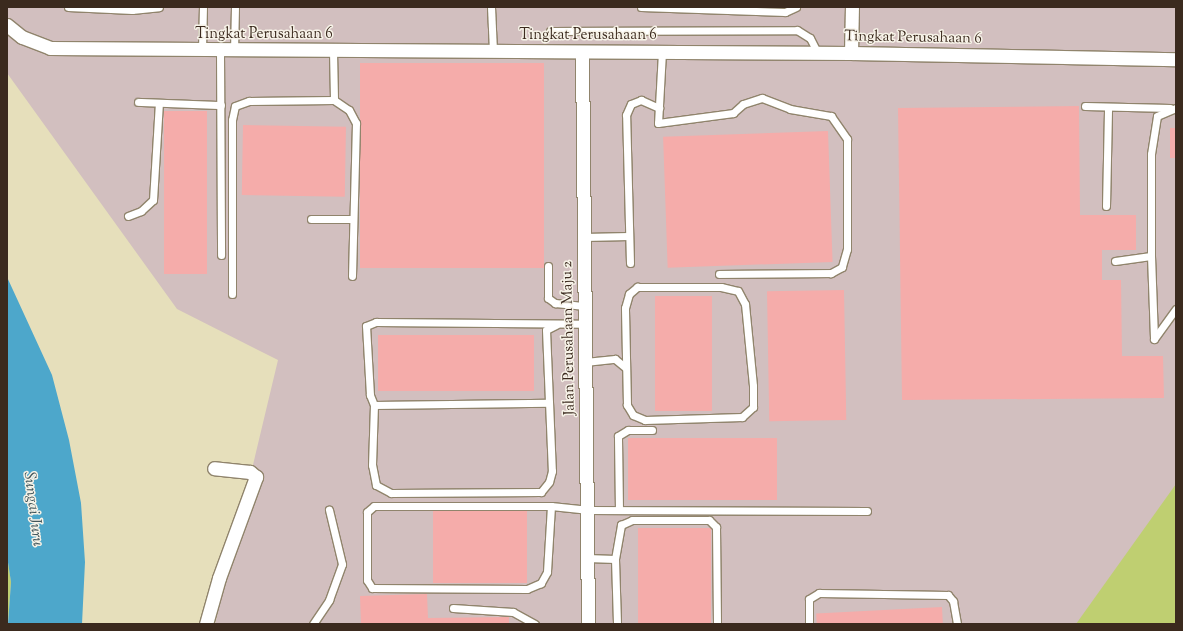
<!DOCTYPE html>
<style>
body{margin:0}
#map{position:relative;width:1183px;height:631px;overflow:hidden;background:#e6dfbb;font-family:"Sorts Mill Goudy",serif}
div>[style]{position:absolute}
.industrial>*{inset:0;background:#d2bfbf}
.green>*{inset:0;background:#bfcf71}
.water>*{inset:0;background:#4da7cb}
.building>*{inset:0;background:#f5acaa;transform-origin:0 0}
.roads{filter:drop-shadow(1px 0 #90846c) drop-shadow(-1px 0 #90846c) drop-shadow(0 1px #90846c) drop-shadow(0 -1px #90846c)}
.lane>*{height:7px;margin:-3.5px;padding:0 3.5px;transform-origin:3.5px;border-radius:3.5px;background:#fff}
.street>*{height:13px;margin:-6.5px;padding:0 6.5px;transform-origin:6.5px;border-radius:6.5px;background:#fff}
span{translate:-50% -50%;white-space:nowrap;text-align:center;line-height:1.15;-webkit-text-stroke:3px #f7f3e8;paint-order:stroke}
.street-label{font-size:15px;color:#3b2a1e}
.water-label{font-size:16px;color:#41565b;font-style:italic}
.frame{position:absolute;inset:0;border:8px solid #3b2a1e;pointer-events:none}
</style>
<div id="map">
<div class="industrial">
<i style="clip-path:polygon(7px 7px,1176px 7px,1176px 624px,215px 624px,278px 360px,177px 309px,7px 73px)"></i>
</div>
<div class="green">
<i style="clip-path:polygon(1176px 484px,1176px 624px,1076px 624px)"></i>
<i style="clip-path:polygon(7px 556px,11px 582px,8px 624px,7px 624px)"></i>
</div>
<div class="water">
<i style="clip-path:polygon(7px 277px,52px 375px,69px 440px,81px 503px,85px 562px,82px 624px,8px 624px,11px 582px,7px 556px)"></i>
</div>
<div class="building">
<i style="left:360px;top:63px;width:184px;height:205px"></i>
<i style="clip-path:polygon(1079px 106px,1080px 215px,1136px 215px,1136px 250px,1102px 250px,1102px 280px,1121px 280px,1122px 356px,1163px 356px,1164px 398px,902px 400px,898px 108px)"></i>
<i style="left:164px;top:111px;width:43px;height:163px"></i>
<i style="left:243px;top:125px;width:103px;height:70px;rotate:1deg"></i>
<i style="left:1170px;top:128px;width:6px;height:30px"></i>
<i style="left:828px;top:131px;width:131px;height:165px;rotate:88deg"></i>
<i style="left:844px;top:290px;width:130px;height:77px;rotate:89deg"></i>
<i style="left:655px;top:296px;width:57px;height:115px"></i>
<i style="left:378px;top:335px;width:156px;height:56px"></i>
<i style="left:628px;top:438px;width:149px;height:62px"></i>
<i style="left:433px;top:510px;width:94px;height:73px"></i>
<i style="left:638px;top:528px;width:73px;height:96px"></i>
<i style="clip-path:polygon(427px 594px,428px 618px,509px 617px,509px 624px,361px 624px,360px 596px)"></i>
<i style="left:942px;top:607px;width:17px;height:126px;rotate:87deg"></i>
</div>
<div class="roads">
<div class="lane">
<i style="left:68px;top:7px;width:64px;rotate:2.7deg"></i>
<i style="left:132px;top:10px;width:27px;rotate:-6deg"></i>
<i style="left:491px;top:7px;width:44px;rotate:87.4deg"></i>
<i style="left:641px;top:7px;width:144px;rotate:2deg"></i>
<i style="left:785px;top:12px;width:12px;rotate:-24deg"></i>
<i style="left:550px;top:31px;width:247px;rotate:-0.2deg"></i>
<i style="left:797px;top:30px;width:15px;rotate:32deg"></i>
<i style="left:810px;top:38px;width:16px;rotate:63deg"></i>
<i style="left:202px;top:50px;width:43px;rotate:-88.7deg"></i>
<i style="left:220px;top:51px;width:204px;rotate:89.7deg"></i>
<i style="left:234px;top:51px;width:44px;rotate:-88.7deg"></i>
<i style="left:333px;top:51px;width:49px;rotate:88.8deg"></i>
<i style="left:334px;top:100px;width:18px;rotate:34deg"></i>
<i style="left:349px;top:110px;width:15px;rotate:62deg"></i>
<i style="left:356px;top:123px;width:153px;rotate:91.5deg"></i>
<i style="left:662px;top:52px;width:71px;rotate:93.2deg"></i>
<i style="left:658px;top:123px;width:76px;rotate:-7.6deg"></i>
<i style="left:733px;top:113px;width:13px;rotate:-42deg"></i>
<i style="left:743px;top:104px;width:20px;rotate:-18deg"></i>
<i style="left:762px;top:98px;width:30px;rotate:21deg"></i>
<i style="left:790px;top:109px;width:42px;rotate:9.7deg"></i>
<i style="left:831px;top:116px;width:28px;rotate:55deg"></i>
<i style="left:847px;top:139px;width:110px;rotate:90deg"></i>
<i style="left:847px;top:249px;width:19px;rotate:106deg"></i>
<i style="left:842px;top:267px;width:13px;rotate:151deg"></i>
<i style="left:831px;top:273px;width:112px;rotate:179.5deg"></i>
<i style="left:138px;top:102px;width:83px;rotate:2.1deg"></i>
<i style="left:1085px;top:106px;width:85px;rotate:1.3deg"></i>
<i style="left:1106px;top:206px;width:99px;rotate:-88.8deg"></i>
<i style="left:128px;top:216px;width:14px;rotate:-21deg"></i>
<i style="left:141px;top:211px;width:16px;rotate:-43deg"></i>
<i style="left:153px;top:200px;width:97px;rotate:-86.5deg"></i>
<i style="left:311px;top:219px;width:42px"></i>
<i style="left:584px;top:237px;width:45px;rotate:-1.3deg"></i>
<i style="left:1151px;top:256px;width:83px;rotate:87.9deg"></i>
<i style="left:1154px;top:339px;width:37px;rotate:-54deg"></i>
<i style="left:1115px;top:261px;width:36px;rotate:-8deg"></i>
<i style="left:1151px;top:256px;width:102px;rotate:-90deg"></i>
<i style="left:1151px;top:154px;width:38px;rotate:-81deg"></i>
<i style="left:1157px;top:116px;width:21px;rotate:-23deg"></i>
<i style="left:630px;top:263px;width:148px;rotate:-91.5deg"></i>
<i style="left:626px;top:115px;width:12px;rotate:-66deg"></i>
<i style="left:631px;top:104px;width:11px;rotate:-22deg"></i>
<i style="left:641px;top:100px;width:20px;rotate:24deg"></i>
<i style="left:548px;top:266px;width:32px;rotate:90deg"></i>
<i style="left:548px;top:298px;width:9px;rotate:36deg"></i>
<i style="left:555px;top:303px;width:30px;rotate:6deg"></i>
<i style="left:637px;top:287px;width:84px"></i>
<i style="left:721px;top:287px;width:17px;rotate:13deg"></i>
<i style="left:738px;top:291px;width:15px;rotate:62deg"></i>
<i style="left:745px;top:304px;width:82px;rotate:84.4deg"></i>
<i style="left:753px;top:386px;width:21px;rotate:90deg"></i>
<i style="left:753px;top:407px;width:15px;rotate:138deg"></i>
<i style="left:742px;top:417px;width:97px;rotate:178.2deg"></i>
<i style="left:645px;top:420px;width:13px;rotate:-157deg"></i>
<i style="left:633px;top:415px;width:12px;rotate:-121deg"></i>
<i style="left:627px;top:405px;width:97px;rotate:-91.2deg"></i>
<i style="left:625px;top:308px;width:15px;rotate:-74deg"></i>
<i style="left:629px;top:294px;width:11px;rotate:-41deg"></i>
<i style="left:232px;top:294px;width:174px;rotate:-90deg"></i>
<i style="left:232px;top:120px;width:14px;rotate:-78deg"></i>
<i style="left:235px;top:106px;width:15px;rotate:-20deg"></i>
<i style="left:249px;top:101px;width:85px;rotate:-0.7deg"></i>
<i style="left:556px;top:325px;width:11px;rotate:153deg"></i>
<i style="left:546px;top:330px;width:141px;rotate:87.6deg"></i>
<i style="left:552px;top:471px;width:11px;rotate:105deg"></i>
<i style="left:549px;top:482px;width:13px;rotate:129deg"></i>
<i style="left:541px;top:492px;width:150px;rotate:179.6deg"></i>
<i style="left:391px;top:493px;width:17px;rotate:-152deg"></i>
<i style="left:376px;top:485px;width:20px;rotate:-101deg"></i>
<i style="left:372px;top:465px;width:60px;rotate:-88.1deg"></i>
<i style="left:374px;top:405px;width:11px;rotate:-112deg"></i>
<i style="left:370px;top:395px;width:69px;rotate:-93.3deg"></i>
<i style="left:366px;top:326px;width:11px;rotate:-22deg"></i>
<i style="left:376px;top:322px;width:209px;rotate:0.5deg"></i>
<i style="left:585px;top:362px;width:30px;rotate:-6deg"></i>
<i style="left:615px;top:359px;width:13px;rotate:39deg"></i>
<i style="left:374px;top:405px;width:175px;rotate:-0.7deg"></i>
<i style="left:551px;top:506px;width:66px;rotate:93.5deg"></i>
<i style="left:547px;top:572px;width:13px;rotate:119deg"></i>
<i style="left:541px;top:583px;width:15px;rotate:157deg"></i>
<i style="left:527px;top:589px;width:155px;rotate:-179.6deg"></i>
<i style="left:372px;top:588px;width:9px;rotate:-122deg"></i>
<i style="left:367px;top:580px;width:68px;rotate:-90deg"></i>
<i style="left:367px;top:512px;width:9px;rotate:-41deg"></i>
<i style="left:374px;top:506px;width:177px"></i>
<i style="left:551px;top:506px;width:36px;rotate:6deg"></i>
<i style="left:587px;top:510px;width:280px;rotate:0.2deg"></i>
<i style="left:619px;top:510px;width:74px;rotate:-90.8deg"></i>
<i style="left:618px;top:436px;width:12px;rotate:-31deg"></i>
<i style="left:628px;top:430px;width:24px"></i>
<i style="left:587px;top:558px;width:28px;rotate:2deg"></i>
<i style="left:615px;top:559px;width:65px;rotate:88.2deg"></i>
<i style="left:615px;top:559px;width:35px;rotate:-80deg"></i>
<i style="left:621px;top:525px;width:12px;rotate:-24deg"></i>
<i style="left:632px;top:520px;width:77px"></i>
<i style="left:709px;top:520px;width:10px;rotate:45deg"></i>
<i style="left:716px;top:527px;width:97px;rotate:89.4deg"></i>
<i style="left:453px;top:608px;width:60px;rotate:3.8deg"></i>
<i style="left:513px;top:612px;width:25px;rotate:29deg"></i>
<i style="left:313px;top:624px;width:29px;rotate:-56deg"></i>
<i style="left:329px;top:600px;width:38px;rotate:-70deg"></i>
<i style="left:342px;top:564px;width:56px;rotate:-103.5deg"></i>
<i style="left:809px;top:624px;width:25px;rotate:-90deg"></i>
<i style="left:809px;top:599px;width:12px;rotate:-31deg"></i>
<i style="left:819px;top:593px;width:129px;rotate:0.9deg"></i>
<i style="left:948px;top:595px;width:8px;rotate:50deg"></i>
<i style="left:953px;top:601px;width:23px;rotate:80deg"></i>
</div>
<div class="street">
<i style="left:7px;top:25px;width:19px;rotate:39deg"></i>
<i style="left:22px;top:37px;width:30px;rotate:21deg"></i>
<i style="left:50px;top:48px;width:801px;rotate:0.36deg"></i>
<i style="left:851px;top:53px;width:325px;rotate:1.1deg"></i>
<i style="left:582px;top:52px;width:572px;rotate:89.4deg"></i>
<i style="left:851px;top:53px;width:46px;rotate:-88.8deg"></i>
<i style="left:206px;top:624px;width:48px;rotate:-74.2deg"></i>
<i style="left:219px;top:578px;width:108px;rotate:-69.9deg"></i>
<i style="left:256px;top:477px;width:8px;rotate:-140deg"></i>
<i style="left:250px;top:472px;width:36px;rotate:-174deg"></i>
</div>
</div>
<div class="street-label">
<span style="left:264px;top:35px">Tingkat Perusahaan 6</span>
<span style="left:588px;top:36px">Tingkat Perusahaan 6</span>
<span style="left:913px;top:38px;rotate:1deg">Tingkat Perusahaan 6</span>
<span style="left:569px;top:338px;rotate:-91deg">Jalan Perusahaan Maju 2</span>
</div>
<div class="water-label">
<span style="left:32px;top:509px;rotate:83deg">Sungai Juru</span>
</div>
<div class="frame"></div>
</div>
